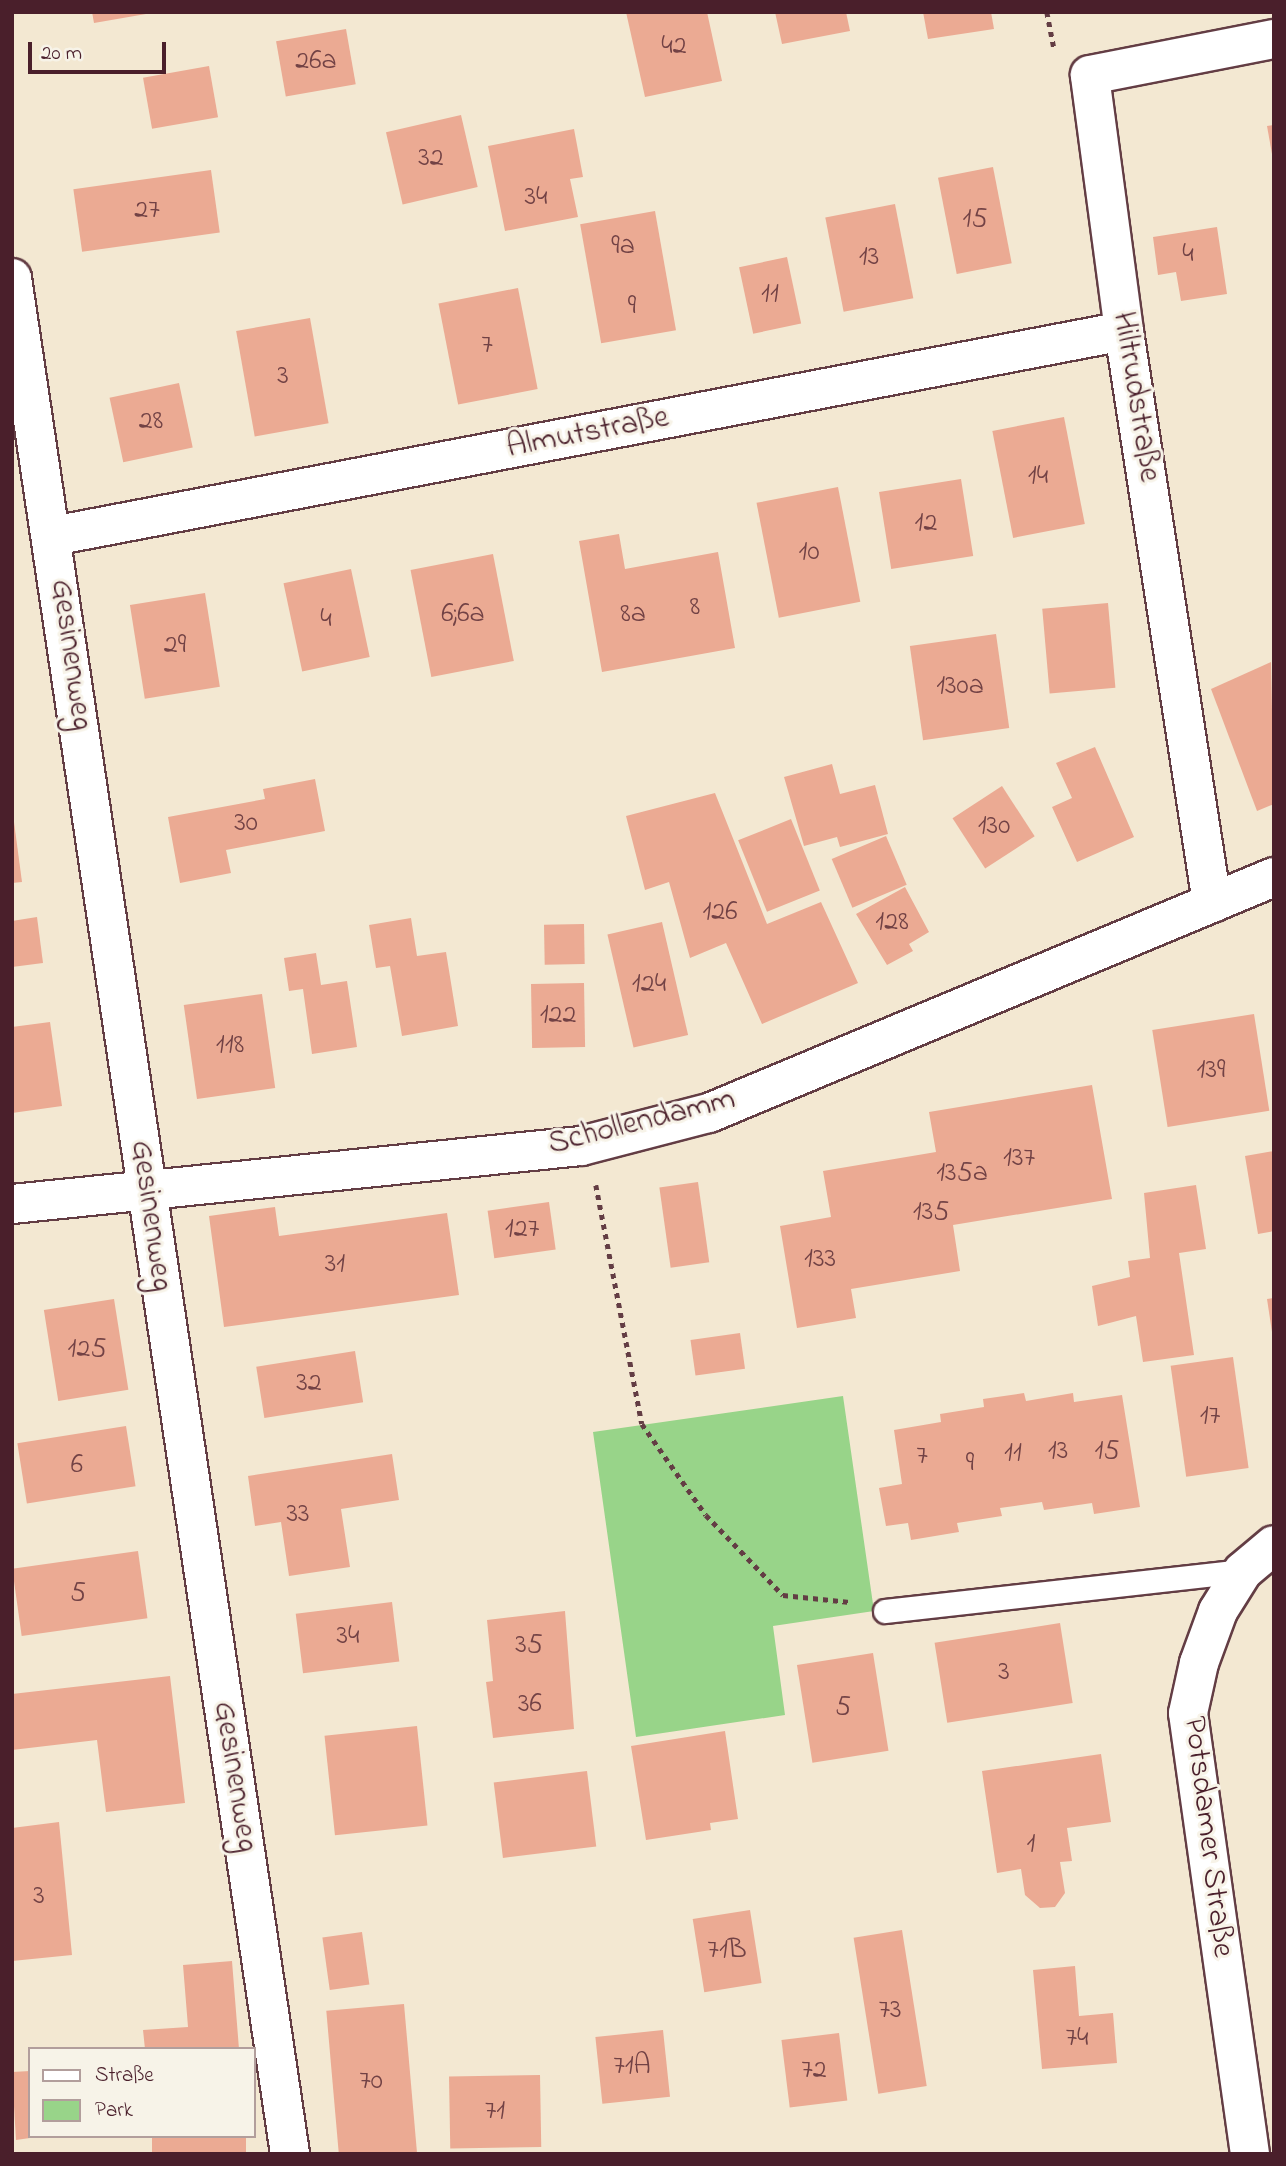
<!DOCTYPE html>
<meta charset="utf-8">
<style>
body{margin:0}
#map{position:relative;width:1286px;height:2166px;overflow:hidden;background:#f3e8d2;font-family:"Indie Flower",sans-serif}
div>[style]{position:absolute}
.green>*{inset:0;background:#98d489}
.building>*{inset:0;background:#ebaa93;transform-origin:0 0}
.path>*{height:4.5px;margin-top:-2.25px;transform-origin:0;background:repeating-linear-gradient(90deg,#633d44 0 5px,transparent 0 10px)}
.roads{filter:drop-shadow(2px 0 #633d44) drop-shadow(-2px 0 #633d44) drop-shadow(0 2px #633d44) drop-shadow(0 -2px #633d44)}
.lane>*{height:23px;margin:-11.5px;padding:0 11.5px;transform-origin:11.5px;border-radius:11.5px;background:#fff}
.street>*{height:38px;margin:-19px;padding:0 19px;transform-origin:19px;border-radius:19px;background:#fff}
span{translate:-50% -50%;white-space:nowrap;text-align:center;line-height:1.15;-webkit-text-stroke:6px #f7f3e8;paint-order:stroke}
.number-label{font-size:28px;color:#724245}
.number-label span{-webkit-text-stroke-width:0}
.street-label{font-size:32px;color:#4a1f2b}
.frame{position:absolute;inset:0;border:14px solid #4a1f2b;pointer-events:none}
.legend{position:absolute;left:28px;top:2047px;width:228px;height:91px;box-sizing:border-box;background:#f7f3e8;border:2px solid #b29e9c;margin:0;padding:9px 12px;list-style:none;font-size:21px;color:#4a1f2b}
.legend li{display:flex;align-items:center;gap:14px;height:35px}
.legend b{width:35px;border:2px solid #b29e9c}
.scale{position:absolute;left:28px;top:42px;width:138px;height:32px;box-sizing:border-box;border:4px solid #4a1f2b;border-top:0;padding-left:9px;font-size:21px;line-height:24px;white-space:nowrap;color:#4a1f2b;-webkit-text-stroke:5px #f7f3e8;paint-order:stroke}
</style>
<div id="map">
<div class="green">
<i style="clip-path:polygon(843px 1396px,874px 1611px,773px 1626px,785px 1715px,636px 1737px,593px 1432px)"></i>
</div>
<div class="building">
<i style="clip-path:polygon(92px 12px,146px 12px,146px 14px,94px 23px)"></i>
<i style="clip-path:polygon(626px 12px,707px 12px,722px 81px,645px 97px)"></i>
<i style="clip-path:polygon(775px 12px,846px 12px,850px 31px,782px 44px)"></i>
<i style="clip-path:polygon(923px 12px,991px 12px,994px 29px,928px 39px)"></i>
<i style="left:346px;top:29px;width:56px;height:71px;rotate:80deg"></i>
<i style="left:209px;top:66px;width:52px;height:67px;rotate:80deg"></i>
<i style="left:461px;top:115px;width:74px;height:77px;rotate:77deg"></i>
<i style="clip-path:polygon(1274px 125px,1274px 154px,1272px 154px,1267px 126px)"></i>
<i style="clip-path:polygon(574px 129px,583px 177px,570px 179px,578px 217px,505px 231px,488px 146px)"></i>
<i style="left:993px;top:167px;width:98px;height:56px;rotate:79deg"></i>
<i style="left:211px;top:170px;width:63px;height:139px;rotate:82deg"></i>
<i style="left:895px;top:204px;width:96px;height:71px;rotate:79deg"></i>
<i style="left:655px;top:211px;width:121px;height:76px;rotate:80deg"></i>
<i style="clip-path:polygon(1217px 227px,1227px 294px,1181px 301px,1176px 272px,1158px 275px,1153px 237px)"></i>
<i style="left:787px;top:257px;width:68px;height:49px;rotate:78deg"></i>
<i style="left:518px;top:288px;width:103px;height:81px;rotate:79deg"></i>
<i style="left:310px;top:318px;width:107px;height:75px;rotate:80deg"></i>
<i style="left:179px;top:383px;width:66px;height:71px;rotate:78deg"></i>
<i style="left:1064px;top:417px;width:109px;height:73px;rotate:79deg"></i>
<i style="left:961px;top:479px;width:78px;height:83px;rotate:81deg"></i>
<i style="left:838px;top:487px;width:117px;height:83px;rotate:79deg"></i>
<i style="clip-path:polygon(619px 534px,625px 569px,718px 552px,735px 648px,602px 672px,579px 541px)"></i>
<i style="left:493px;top:554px;width:109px;height:84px;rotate:79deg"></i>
<i style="left:351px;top:569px;width:90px;height:69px;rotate:78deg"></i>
<i style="left:205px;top:593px;width:95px;height:76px;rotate:81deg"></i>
<i style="left:1108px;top:603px;width:85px;height:66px;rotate:85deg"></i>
<i style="left:996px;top:634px;width:95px;height:87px;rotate:82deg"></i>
<i style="clip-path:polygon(1271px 662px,1274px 804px,1257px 811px,1211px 689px)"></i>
<i style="clip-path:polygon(1095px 747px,1134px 837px,1077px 862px,1052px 807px,1072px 798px,1056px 763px)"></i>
<i style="clip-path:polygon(832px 764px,840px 794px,875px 785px,888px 834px,840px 847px,837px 837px,804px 846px,784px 777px)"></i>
<i style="clip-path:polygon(315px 779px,325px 831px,226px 850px,231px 873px,180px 883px,168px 817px,265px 799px,263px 789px)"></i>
<i style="left:1002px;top:786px;width:60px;height:59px;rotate:57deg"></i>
<i style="clip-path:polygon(715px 793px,767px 924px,821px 902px,858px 983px,762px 1024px,726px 943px,690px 958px,669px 882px,645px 890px,626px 816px)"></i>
<i style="left:791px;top:819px;width:77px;height:57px;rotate:68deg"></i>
<i style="clip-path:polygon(14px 822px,22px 882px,12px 883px,12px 823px)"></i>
<i style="left:886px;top:836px;width:53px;height:59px;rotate:67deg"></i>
<i style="clip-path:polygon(905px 887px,929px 932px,909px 944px,913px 951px,887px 965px,856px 914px)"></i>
<i style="clip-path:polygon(37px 917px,43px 963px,12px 967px,12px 921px)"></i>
<i style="clip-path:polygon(411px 918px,417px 956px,446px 952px,458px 1026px,402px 1036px,390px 966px,376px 968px,369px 925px)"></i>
<i style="left:662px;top:922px;width:116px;height:56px;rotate:77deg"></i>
<i style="left:584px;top:924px;width:40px;height:40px;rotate:89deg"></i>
<i style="clip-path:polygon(316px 953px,321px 985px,347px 981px,357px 1047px,312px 1054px,303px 989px,289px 991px,284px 958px)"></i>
<i style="left:584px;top:983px;width:64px;height:53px;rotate:89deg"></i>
<i style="left:262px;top:994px;width:95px;height:79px;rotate:82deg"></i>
<i style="left:1254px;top:1014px;width:98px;height:103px;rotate:81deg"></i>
<i style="clip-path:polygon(50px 1022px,62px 1106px,12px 1113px,12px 1027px)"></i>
<i style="clip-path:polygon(1092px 1085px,1112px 1199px,953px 1225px,960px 1271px,851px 1289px,856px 1318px,797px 1328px,780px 1226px,831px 1217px,823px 1171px,936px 1152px,929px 1112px)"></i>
<i style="clip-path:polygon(1274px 1151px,1274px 1231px,1258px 1234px,1245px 1156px)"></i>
<i style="left:698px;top:1182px;width:81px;height:39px;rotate:82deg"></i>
<i style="clip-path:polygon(1196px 1185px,1206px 1249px,1179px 1253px,1194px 1355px,1143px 1362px,1136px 1316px,1098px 1326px,1092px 1286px,1130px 1277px,1128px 1261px,1150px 1258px,1144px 1193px)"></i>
<i style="left:549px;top:1202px;width:48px;height:62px;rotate:82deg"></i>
<i style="clip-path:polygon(275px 1207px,279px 1236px,447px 1213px,459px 1295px,224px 1327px,209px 1216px)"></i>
<i style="clip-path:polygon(1274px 1298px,1274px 1332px,1272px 1332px,1267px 1299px)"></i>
<i style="left:114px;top:1299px;width:92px;height:71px;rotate:81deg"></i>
<i style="left:740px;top:1333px;width:36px;height:50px;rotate:82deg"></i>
<i style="left:355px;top:1351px;width:52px;height:100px;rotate:81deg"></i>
<i style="left:1233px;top:1357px;width:112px;height:63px;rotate:82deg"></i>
<i style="clip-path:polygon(1024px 1393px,1026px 1401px,1073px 1393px,1074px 1402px,1122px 1395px,1140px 1507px,1094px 1514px,1092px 1503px,1044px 1510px,1042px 1502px,1000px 1508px,1002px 1516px,957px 1523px,959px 1532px,911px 1540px,908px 1523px,886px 1526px,879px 1488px,902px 1484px,894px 1430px,941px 1422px,940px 1414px,984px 1407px,983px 1399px)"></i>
<i style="left:126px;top:1426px;width:61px;height:110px;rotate:81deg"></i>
<i style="clip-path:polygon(392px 1454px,399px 1500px,341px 1509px,350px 1567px,289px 1576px,281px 1522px,255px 1526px,248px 1476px)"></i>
<i style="left:138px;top:1551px;width:68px;height:127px;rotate:82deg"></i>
<i style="left:392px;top:1602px;width:60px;height:97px;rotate:83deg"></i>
<i style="clip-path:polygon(565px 1611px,574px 1729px,493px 1738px,486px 1682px,493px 1681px,487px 1620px)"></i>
<i style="left:1060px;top:1623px;width:81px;height:127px;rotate:81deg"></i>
<i style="left:873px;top:1653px;width:99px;height:77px;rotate:81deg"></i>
<i style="clip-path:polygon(170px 1676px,185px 1803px,106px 1812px,97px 1740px,12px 1750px,12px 1694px)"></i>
<i style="left:417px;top:1726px;width:100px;height:93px;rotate:84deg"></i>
<i style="clip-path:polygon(725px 1731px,738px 1819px,710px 1823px,711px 1830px,646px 1840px,631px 1746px)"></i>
<i style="clip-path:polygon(1101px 1754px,1111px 1822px,1067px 1828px,1072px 1861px,1060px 1862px,1065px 1893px,1055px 1907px,1040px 1908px,1025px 1895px,1021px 1869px,997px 1873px,982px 1771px)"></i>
<i style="left:587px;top:1771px;width:76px;height:94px;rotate:83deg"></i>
<i style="clip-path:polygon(59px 1822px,72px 1955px,12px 1961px,12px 1828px)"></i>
<i style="left:750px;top:1910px;width:74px;height:58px;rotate:81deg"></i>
<i style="left:902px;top:1930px;width:158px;height:49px;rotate:81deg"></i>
<i style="left:362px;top:1932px;width:53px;height:40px;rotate:82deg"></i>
<i style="clip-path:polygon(232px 1961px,239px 2049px,145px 2049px,143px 2030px,188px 2027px,183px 1965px)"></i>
<i style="clip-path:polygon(1075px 1966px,1079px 2016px,1113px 2013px,1117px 2063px,1042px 2069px,1033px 1970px)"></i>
<i style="left:404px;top:2004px;width:150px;height:78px;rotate:85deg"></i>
<i style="left:663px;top:2030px;width:67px;height:68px;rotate:84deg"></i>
<i style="left:839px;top:2033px;width:68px;height:58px;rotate:83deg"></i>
<i style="clip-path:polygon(30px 2071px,30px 2138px,16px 2140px,12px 2072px)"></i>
<i style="left:540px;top:2075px;width:72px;height:91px;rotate:89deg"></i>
<i style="left:152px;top:2136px;width:94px;height:18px"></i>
</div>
<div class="path">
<i style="left:1047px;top:12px;width:38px;rotate:79deg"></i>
<i style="left:596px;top:1185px;width:243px;rotate:79.1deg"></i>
<i style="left:642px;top:1424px;width:111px;rotate:54.9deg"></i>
<i style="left:706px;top:1515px;width:111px;rotate:46.1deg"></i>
<i style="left:783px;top:1595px;width:67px;rotate:6deg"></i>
</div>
<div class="roads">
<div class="lane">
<i style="left:885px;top:1611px;width:360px;rotate:-6.4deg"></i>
</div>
<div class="street">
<i style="left:12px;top:278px;width:1896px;rotate:81.57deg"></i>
<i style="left:53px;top:536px;width:1090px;rotate:-10.84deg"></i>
<i style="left:1212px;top:903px;width:579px;rotate:-98.75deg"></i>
<i style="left:1124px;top:331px;width:258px;rotate:-97.6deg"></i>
<i style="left:1090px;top:75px;width:187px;rotate:-11.1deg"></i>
<i style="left:12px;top:1204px;width:572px;rotate:-5.82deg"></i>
<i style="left:581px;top:1146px;width:132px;rotate:-14.5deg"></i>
<i style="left:709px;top:1113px;width:612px;rotate:-22.67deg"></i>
<i style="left:1250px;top:2154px;width:445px;rotate:-98deg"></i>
<i style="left:1188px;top:1713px;width:51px;rotate:-77.6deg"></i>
<i style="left:1199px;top:1663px;width:55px;rotate:-69.9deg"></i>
<i style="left:1218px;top:1611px;width:47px;rotate:-58deg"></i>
<i style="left:1243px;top:1571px;width:40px;rotate:-40deg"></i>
</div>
</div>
<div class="number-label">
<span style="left:674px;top:47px">42</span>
<span style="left:316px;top:62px">26a</span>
<span style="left:431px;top:159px">32</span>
<span style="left:536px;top:198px">34</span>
<span style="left:147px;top:211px">27</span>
<span style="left:975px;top:220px">15</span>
<span style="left:623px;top:247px">9a</span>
<span style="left:1188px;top:255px">4</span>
<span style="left:869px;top:258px">13</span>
<span style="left:770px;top:295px">11</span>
<span style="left:632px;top:307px">9</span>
<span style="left:487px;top:346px">7</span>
<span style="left:283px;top:377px">3</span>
<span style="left:151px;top:422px">28</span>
<span style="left:1038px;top:477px">14</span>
<span style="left:926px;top:524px">12</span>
<span style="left:809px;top:553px">10</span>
<span style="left:695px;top:608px">8</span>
<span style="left:463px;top:615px">6;6a</span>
<span style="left:633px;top:615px">8a</span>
<span style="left:326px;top:620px">4</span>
<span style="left:175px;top:646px">29</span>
<span style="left:960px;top:687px">130a</span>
<span style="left:246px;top:824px">30</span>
<span style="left:994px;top:827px">130</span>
<span style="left:720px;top:913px">126</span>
<span style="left:892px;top:923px">128</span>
<span style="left:649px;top:985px">124</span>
<span style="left:558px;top:1016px">122</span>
<span style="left:230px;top:1046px">118</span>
<span style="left:1211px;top:1071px">139</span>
<span style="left:1019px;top:1159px">137</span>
<span style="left:962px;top:1174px">135a</span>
<span style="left:931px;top:1213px">135</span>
<span style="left:522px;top:1230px">127</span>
<span style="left:820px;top:1260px">133</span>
<span style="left:335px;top:1265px">31</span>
<span style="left:87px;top:1350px">125</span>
<span style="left:309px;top:1384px">32</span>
<span style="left:1210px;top:1417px">17</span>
<span style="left:1058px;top:1452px">13</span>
<span style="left:1107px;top:1452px">15</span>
<span style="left:1013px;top:1454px">11</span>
<span style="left:922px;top:1457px">7</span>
<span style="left:970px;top:1464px">9</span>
<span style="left:77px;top:1466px">6</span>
<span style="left:298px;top:1515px">33</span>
<span style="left:78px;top:1594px">5</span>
<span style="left:348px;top:1637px">34</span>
<span style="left:529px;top:1646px">35</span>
<span style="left:1004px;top:1673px">3</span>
<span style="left:530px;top:1705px">36</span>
<span style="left:843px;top:1708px">5</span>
<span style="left:1031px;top:1845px">1</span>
<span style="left:39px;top:1897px">3</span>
<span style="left:727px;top:1951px">71B</span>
<span style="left:890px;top:2011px">73</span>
<span style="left:1077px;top:2039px">74</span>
<span style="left:632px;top:2067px">71A</span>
<span style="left:814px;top:2071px">72</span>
<span style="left:371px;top:2082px">70</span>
<span style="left:495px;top:2112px">71</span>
</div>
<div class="street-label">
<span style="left:1135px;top:397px;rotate:81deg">Hiltrudstraße</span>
<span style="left:588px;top:434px;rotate:-11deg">Almutstraße</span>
<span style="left:70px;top:655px;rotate:82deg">Gesinenweg</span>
<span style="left:642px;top:1123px;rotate:-14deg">Schollendamm</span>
<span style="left:150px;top:1216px;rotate:82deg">Gesinenweg</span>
<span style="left:234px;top:1777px;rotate:81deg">Gesinenweg</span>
<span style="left:1207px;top:1837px;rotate:83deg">Potsdamer Straße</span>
</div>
<div class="frame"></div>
<ul class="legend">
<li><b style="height:9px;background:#fff"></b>Straße</li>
<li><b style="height:19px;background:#98d489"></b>Park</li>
</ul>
<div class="scale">20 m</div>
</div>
